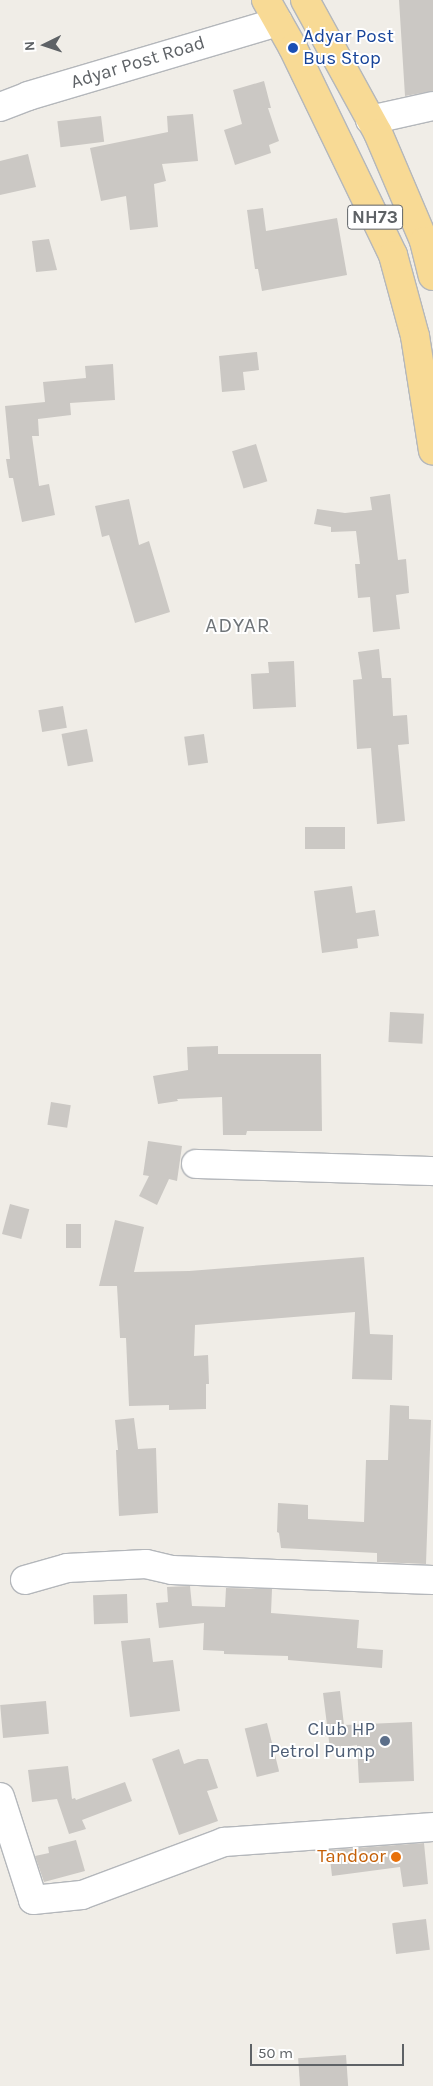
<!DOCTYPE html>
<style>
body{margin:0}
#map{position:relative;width:433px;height:2086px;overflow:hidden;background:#f0ede7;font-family:Karla,sans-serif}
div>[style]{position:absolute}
.building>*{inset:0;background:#cbc8c4;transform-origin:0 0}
.roads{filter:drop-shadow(1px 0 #b4b7bb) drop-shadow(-1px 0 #b4b7bb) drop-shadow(0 1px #b4b7bb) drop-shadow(0 -1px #b4b7bb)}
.minor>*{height:28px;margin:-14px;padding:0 14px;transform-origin:14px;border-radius:14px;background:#fff}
.highway>*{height:28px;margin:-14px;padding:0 14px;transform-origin:14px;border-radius:14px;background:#f8da95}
.dots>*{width:14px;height:14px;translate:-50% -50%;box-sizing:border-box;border:2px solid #fff;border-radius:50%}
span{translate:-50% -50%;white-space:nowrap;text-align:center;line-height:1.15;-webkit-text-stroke:4px #fff;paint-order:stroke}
.shield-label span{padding:1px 4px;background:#fff;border:1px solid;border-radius:4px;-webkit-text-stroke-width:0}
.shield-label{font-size:18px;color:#5e6266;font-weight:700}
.transit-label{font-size:19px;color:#164399}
.left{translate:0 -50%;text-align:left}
.street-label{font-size:19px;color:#5e6266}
.service-label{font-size:19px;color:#4e5e75}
.right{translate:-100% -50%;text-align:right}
.food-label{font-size:19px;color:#c56008}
.quarter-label{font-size:21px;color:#6f7478;letter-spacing:1px}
.north{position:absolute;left:20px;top:20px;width:50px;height:50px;-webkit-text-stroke:4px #fff;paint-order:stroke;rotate:266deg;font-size:14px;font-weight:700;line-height:20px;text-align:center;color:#5e6266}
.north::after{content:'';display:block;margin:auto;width:18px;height:22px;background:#5e6266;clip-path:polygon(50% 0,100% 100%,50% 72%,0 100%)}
.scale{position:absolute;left:250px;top:2044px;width:154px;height:22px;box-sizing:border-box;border:2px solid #5e6266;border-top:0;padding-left:6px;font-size:15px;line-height:18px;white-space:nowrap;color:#5e6266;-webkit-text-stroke:4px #fff;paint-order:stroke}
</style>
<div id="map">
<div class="building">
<i style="clip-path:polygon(399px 0,433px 0,433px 91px,405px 96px)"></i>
<i style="clip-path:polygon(264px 81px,271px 108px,268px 108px,279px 141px,269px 145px,271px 153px,235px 165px,224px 130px,242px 124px,233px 90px)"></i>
<i style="clip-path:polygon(193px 114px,198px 161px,162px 164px,166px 181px,154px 184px,158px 227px,130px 230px,126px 196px,101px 201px,90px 148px,168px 132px,167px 116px)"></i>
<i style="left:101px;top:116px;width:26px;height:44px;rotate:83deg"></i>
<i style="clip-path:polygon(28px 154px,36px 187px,0 195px,0 161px)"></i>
<i style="clip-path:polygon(263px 208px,266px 231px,337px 218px,347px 275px,262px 291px,258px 269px,255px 269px,247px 210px)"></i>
<i style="clip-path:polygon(49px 239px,57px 270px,36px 272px,32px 241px)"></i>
<i style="clip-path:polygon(257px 352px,259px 370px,243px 372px,245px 390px,222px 392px,219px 356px)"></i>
<i style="clip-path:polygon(113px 364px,115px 400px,70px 403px,71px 415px,38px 419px,39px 436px,32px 436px,39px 486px,49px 484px,55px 515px,22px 522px,13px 478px,9px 478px,6px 459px,10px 459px,5px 406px,45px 402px,43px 382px,86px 378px,85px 366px)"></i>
<i style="left:256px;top:444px;width:39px;height:25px;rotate:73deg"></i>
<i style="clip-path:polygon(390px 494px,398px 560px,406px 559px,409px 593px,396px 595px,400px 629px,373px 632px,370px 597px,358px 598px,355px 564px,360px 564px,356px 531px,331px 532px,331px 527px,314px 524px,317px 509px,345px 513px,372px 510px,370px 497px)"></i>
<i style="clip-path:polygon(129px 499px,139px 545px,149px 541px,170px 612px,135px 623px,109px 535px,102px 537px,95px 506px)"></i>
<i style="clip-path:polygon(379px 649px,382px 678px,391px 678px,393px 716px,407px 715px,409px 744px,398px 745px,405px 821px,377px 824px,371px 748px,357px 749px,353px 680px,362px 679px,358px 652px)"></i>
<i style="clip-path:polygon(294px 661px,296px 707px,253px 709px,251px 674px,269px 673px,268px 662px)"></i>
<i style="left:63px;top:706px;width:22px;height:25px;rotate:80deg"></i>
<i style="left:87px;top:729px;width:33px;height:26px;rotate:79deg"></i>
<i style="left:204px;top:734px;width:29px;height:20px;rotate:82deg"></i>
<i style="left:345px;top:827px;width:22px;height:40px;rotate:90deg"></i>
<i style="clip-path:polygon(352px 886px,356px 913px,375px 910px,379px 936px,357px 939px,358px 948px,322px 953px,314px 891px)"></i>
<i style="left:390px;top:1012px;width:34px;height:30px;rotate:3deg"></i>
<i style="clip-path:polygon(218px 1046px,218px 1054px,321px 1054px,322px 1131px,247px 1131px,246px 1135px,223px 1135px,222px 1097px,177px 1099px,178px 1101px,158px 1104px,153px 1076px,188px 1070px,187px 1047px)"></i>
<i style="left:51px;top:1102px;width:20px;height:23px;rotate:9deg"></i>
<i style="clip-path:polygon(148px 1141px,182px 1146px,177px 1181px,169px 1179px,157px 1205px,139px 1196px,149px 1176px,143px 1175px)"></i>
<i style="left:10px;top:1204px;width:20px;height:31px;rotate:15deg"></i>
<i style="clip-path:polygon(115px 1220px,144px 1227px,134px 1272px,189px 1271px,364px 1257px,370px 1334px,393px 1335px,392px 1380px,352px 1379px,355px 1312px,195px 1325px,194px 1356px,208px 1355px,209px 1384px,206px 1384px,206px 1409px,169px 1410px,169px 1405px,129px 1406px,126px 1338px,120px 1338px,117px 1286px,99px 1286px)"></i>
<i style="left:66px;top:1224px;width:15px;height:24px"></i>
<i style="clip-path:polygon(390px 1405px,409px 1406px,409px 1419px,431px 1420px,426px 1564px,377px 1562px,377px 1553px,281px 1548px,279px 1533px,277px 1532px,278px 1503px,308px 1505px,308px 1519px,364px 1522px,366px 1460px,388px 1460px)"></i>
<i style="clip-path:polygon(134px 1418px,138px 1449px,156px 1448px,158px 1513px,119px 1516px,116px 1450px,118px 1450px,115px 1420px)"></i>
<i style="clip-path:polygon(190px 1586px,192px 1606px,225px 1607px,226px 1588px,272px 1589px,271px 1613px,359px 1620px,357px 1648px,383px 1650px,382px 1668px,288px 1660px,288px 1656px,224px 1654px,224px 1651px,203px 1650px,204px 1623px,159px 1628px,156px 1603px,168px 1602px,167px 1587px)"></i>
<i style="left:127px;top:1594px;width:29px;height:34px;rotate:88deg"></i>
<i style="clip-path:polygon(150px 1638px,153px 1662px,173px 1660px,180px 1711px,130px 1717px,121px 1641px)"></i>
<i style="clip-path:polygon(340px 1691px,344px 1725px,412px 1722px,414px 1781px,359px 1783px,357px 1745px,330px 1749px,323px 1693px)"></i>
<i style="left:46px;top:1701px;width:33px;height:46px;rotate:85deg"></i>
<i style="left:267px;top:1723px;width:50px;height:23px;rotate:76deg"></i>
<i style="clip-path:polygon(179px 1749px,184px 1764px,198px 1759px,208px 1759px,218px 1788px,207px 1791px,218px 1821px,179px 1835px,152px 1759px)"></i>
<i style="clip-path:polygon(68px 1766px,72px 1799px,75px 1798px,76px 1800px,125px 1782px,132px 1801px,82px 1820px,86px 1829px,69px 1834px,57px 1799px,32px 1802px,28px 1770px)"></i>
<i style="clip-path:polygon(76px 1840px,85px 1871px,44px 1882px,35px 1856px,49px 1853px,48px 1847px)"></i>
<i style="clip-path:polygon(424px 1843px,428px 1884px,403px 1887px,400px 1867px,332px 1876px,329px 1850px)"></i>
<i style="left:426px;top:1919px;width:31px;height:34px;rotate:83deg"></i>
<i style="left:346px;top:2055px;width:31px;height:48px;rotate:86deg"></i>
</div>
<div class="roads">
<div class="minor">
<i style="left:0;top:107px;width:30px;rotate:-21deg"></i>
<i style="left:28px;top:96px;width:261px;rotate:-16.5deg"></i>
<i style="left:370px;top:120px;width:65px;rotate:-12.5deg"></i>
<i style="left:196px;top:1164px;width:237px;rotate:1.7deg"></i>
<i style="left:25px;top:1580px;width:44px;rotate:-15.9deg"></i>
<i style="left:67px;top:1568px;width:79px;rotate:-2.9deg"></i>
<i style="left:146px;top:1564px;width:27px;rotate:13deg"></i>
<i style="left:172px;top:1570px;width:261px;rotate:2.2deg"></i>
<i style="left:0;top:1797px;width:108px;rotate:72.2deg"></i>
<i style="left:33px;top:1900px;width:49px;rotate:-5.8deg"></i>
<i style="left:82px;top:1895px;width:152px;rotate:-20.5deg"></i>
<i style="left:224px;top:1842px;width:210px;rotate:-4.1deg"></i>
</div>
<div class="highway">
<i style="left:266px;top:0;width:55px;rotate:60.6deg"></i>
<i style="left:293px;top:48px;width:230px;rotate:64.2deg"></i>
<i style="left:393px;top:255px;width:84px;rotate:74.8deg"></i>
<i style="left:415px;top:336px;width:116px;rotate:81.1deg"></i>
<i style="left:305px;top:0;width:152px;rotate:61.2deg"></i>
<i style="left:378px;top:133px;width:117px;rotate:66.9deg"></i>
<i style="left:424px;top:241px;width:36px;rotate:76deg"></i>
</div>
</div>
<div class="dots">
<i style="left:293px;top:48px;background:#1a4fb4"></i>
<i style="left:385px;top:1741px;background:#5c6f8a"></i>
<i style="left:396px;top:1857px;background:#e8710a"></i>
</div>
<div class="shield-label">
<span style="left:375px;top:217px">NH73</span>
</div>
<div class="transit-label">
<span class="left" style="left:303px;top:48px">Adyar Post<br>Bus Stop</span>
</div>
<div class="street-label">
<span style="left:138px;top:63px;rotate:-17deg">Adyar Post Road</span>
</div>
<div class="service-label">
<span class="right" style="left:375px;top:1741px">Club HP<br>Petrol Pump</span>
</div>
<div class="food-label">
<span class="right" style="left:386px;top:1857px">Tandoor</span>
</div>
<div class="quarter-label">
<span style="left:238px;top:625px">ADYAR</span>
</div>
<div class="north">N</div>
<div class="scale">50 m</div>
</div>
